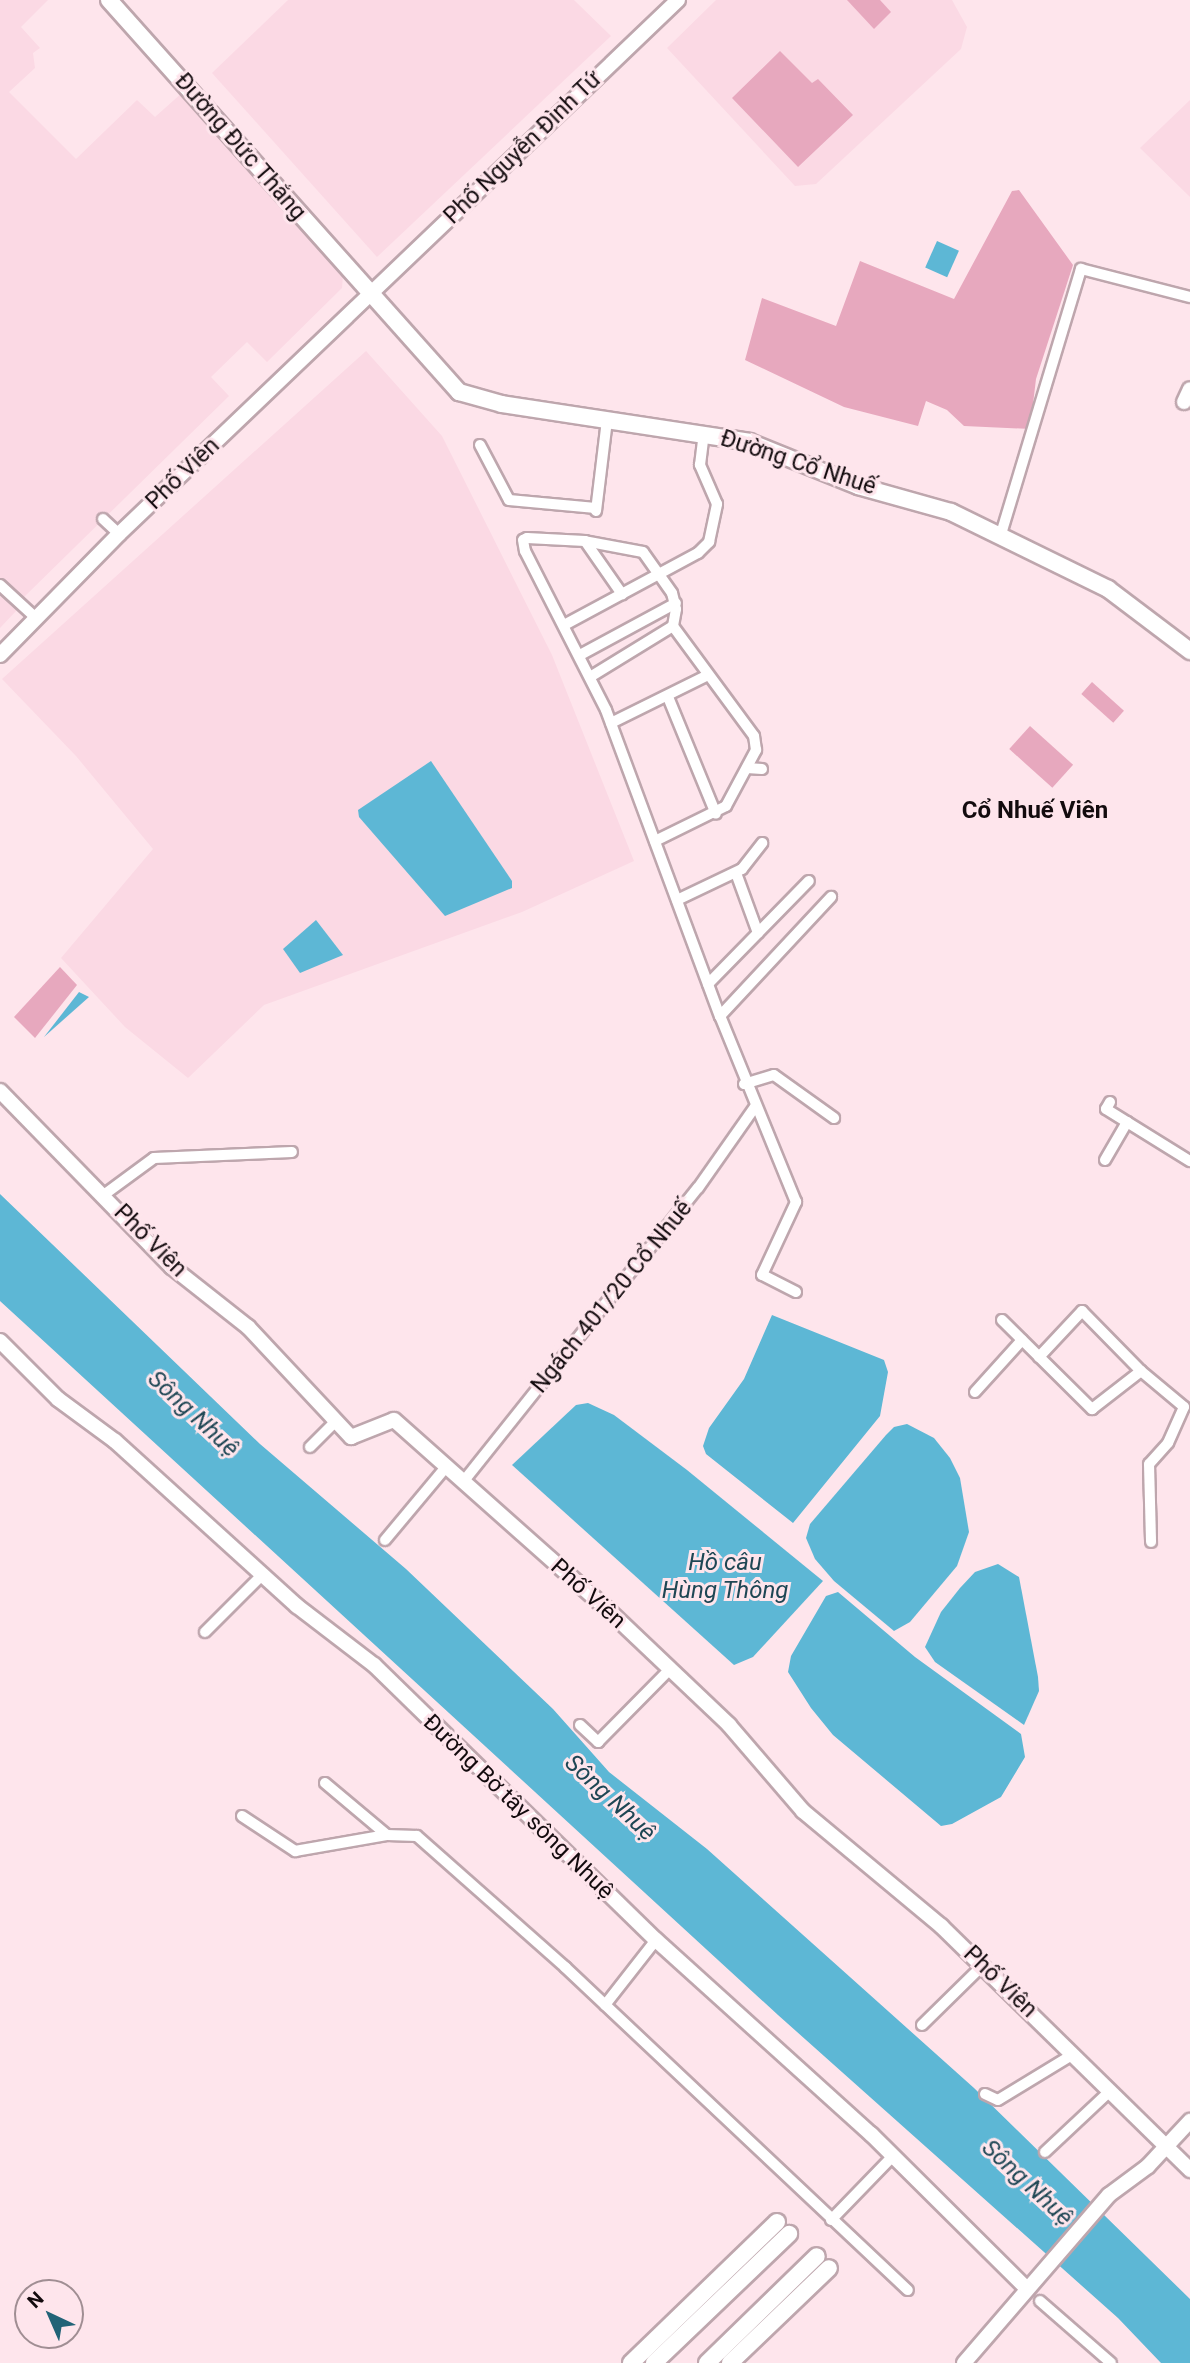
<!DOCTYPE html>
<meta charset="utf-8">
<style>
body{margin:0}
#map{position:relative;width:1190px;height:2363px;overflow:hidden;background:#fee5ec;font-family:Roboto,sans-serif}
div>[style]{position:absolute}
.built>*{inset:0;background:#fbd9e4}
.green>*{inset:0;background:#e7a8be;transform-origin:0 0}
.water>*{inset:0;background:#5db7d5;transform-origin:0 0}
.roads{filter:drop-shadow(2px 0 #bea6ad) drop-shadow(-2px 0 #bea6ad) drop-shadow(0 2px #bea6ad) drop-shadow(0 -2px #bea6ad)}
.minor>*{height:10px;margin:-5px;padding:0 5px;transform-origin:5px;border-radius:5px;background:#fff}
.tertiary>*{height:14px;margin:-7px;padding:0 7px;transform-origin:7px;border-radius:7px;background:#fff}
.secondary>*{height:16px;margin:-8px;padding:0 8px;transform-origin:8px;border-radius:8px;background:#fff}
span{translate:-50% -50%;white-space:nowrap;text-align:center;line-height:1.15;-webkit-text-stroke:6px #fee5ec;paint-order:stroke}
.street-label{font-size:23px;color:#130b0e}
.neighbourhood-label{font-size:24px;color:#130b0e;font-weight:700}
.water-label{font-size:24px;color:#1e4654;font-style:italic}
.north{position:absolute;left:14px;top:2279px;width:70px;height:70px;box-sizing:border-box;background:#fee5ec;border:2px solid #a08e93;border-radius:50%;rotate:316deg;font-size:19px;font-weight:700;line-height:28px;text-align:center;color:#130b0e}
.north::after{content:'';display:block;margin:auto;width:24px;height:32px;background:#226377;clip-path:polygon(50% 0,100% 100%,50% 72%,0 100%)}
</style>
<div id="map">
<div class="built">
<i style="clip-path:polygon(0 0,48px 0,21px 27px,40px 48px,33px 53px,35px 68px,9px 92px,76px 159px,137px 100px,155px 117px,183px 92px,343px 275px,342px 288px,267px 362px,247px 342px,211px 377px,229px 396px,21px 600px,0 582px)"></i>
<i style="clip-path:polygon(288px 0,574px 0,611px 36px,377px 257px,212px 73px)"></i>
<i style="clip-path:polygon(716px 0,952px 0,967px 27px,961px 49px,816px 184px,795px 186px,667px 48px)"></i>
<i style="clip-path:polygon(1190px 100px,1190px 197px,1140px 148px)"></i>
<i style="clip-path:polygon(366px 351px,442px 436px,552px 655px,634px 861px,522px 912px,264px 1005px,188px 1078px,125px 1027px,61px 958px,153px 849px,76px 756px,2px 679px)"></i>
<i style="clip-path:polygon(0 587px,16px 604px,16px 611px,0 628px)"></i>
</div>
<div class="green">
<i style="clip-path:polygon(847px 0,880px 0,891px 12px,874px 29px)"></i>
<i style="clip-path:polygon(780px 51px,812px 83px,818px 79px,853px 115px,798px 167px,732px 98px)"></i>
<i style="clip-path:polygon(1019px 190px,1073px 265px,1036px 379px,1030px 429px,964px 426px,947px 410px,926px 401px,918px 426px,844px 407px,745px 360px,762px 298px,836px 326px,860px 261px,954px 299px,1012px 191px)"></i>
<i style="left:1092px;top:682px;width:43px;height:16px;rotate:42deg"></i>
<i style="left:1030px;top:726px;width:58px;height:31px;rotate:42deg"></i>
<i style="clip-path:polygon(60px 967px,77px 985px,35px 1038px,14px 1017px)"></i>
</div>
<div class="water">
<i style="left:937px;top:241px;width:24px;height:29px;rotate:24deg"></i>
<i style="clip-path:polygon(431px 761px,512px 881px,512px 888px,445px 916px,359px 817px,358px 810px)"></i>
<i style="clip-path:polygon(316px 920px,343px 955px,300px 973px,283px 949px)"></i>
<i style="clip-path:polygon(79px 992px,89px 997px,44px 1037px)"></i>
<i style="clip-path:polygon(0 1194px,260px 1444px,406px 1569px,553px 1709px,609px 1772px,707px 1849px,974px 2088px,1190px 2299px,1190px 2363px,1161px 2363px,1118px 2318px,778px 2015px,0 1301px)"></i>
<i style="clip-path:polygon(772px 1315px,884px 1360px,888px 1372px,880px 1416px,793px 1523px,706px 1454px,703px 1446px,709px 1428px,744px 1379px)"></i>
<i style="clip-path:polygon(588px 1403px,614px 1415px,687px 1470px,823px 1581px,753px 1657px,734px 1665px,512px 1465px,576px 1405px)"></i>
<i style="clip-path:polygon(907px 1424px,934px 1438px,950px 1458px,960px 1478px,969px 1532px,957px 1566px,910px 1622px,894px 1631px,834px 1581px,815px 1559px,806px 1538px,810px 1524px,886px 1435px,894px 1427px)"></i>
<i style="clip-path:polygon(998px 1564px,1019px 1577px,1038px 1677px,1039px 1691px,1024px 1725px,935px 1662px,925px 1647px,941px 1612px,960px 1588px,975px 1572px)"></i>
<i style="clip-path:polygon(838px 1592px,915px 1657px,1021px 1734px,1025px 1757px,1001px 1797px,952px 1824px,941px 1826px,833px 1735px,811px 1708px,788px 1672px,791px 1656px,826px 1596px)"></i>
</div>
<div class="roads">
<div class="minor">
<i style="left:480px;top:445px;width:62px;rotate:62.2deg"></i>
<i style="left:509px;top:500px;width:87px;rotate:5.3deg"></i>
<i style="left:596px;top:511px;width:92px;rotate:-83.1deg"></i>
<i style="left:103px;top:519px;width:22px;rotate:43deg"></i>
<i style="left:1001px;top:534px;width:277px;rotate:-73.2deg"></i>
<i style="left:1081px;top:269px;width:113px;rotate:14.4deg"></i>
<i style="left:585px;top:541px;width:65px;rotate:55.1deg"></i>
<i style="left:0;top:585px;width:49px;rotate:42.5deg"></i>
<i style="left:566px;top:624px;width:150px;rotate:-28.3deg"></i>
<i style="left:698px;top:553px;width:16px;rotate:-45deg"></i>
<i style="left:709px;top:542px;width:39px;rotate:-78deg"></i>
<i style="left:717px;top:504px;width:43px;rotate:-113.6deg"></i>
<i style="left:700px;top:465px;width:32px;rotate:-83deg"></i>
<i style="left:580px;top:655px;width:109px;rotate:-28.4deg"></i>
<i style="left:590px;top:677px;width:97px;rotate:-31.6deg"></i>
<i style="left:668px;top:697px;width:126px;rotate:67.7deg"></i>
<i style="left:611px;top:723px;width:106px;rotate:-26.3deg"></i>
<i style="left:747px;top:768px;width:15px;rotate:4deg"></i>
<i style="left:655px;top:841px;width:79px;rotate:-26.2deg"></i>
<i style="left:726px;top:806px;width:64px;rotate:-61.8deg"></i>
<i style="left:756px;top:750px;width:14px;rotate:-98deg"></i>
<i style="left:754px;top:736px;width:137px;rotate:-126.4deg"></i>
<i style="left:673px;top:626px;width:17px;rotate:-80deg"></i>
<i style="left:676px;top:609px;width:16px;rotate:-104deg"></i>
<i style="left:672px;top:593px;width:50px;rotate:-125.3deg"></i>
<i style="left:643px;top:552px;width:59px;rotate:-169.3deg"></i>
<i style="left:585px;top:541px;width:58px;rotate:-177deg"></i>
<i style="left:527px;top:538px;width:4px;rotate:153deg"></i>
<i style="left:523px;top:540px;width:11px;rotate:80deg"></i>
<i style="left:525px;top:551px;width:178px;rotate:63deg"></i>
<i style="left:606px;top:710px;width:327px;rotate:69.6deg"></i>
<i style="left:736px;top:873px;width:64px;rotate:69.9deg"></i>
<i style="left:677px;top:900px;width:72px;rotate:-25.5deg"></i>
<i style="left:742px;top:869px;width:33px;rotate:-52deg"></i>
<i style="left:708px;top:984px;width:144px;rotate:-45.6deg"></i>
<i style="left:744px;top:1084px;width:31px;rotate:-17deg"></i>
<i style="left:774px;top:1075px;width:74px;rotate:35.6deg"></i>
<i style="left:1110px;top:1102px;width:8px;rotate:120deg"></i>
<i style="left:1106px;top:1109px;width:99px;rotate:31.8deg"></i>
<i style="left:1105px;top:1160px;width:44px;rotate:-59.9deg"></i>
<i style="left:105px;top:1194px;width:61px;rotate:-36.3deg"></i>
<i style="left:154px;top:1158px;width:138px;rotate:-2.5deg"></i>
<i style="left:796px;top:1292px;width:38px;rotate:-153deg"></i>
<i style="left:762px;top:1275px;width:81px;rotate:-65deg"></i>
<i style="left:796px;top:1202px;width:201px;rotate:-112.2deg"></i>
<i style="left:720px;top:1016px;width:163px;rotate:-47deg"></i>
<i style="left:1002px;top:1320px;width:127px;rotate:44.7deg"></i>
<i style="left:1092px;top:1409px;width:62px;rotate:-37.8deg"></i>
<i style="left:1141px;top:1371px;width:56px;rotate:39.9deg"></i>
<i style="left:1184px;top:1407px;width:39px;rotate:114deg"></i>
<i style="left:1168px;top:1443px;width:28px;rotate:132deg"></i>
<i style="left:1149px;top:1464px;width:78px;rotate:88.5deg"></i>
<i style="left:1039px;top:1357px;width:63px;rotate:-46.9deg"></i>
<i style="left:1082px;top:1311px;width:84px;rotate:45.5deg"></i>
<i style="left:975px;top:1392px;width:70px;rotate:-47.9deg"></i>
<i style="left:310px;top:1447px;width:37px;rotate:-45deg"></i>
<i style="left:463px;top:1482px;width:376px;rotate:-51.4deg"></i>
<i style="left:698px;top:1188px;width:99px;rotate:-54.9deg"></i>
<i style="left:385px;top:1540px;width:95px;rotate:-50.1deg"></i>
<i style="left:205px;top:1632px;width:82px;rotate:-45deg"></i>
<i style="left:580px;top:1725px;width:25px;rotate:43deg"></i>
<i style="left:598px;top:1742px;width:103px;rotate:-45.4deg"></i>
<i style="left:325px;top:1783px;width:81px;rotate:40deg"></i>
<i style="left:242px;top:1816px;width:64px;rotate:33.4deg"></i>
<i style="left:295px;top:1851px;width:93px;rotate:-9.9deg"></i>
<i style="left:387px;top:1835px;width:30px;rotate:2deg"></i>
<i style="left:417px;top:1836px;width:198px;rotate:41.5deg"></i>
<i style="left:565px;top:1967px;width:471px;rotate:43.3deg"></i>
<i style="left:605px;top:2005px;width:83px;rotate:-51.9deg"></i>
<i style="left:922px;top:2025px;width:86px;rotate:-44.5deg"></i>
<i style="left:985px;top:2094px;width:14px;rotate:25deg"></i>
<i style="left:998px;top:2100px;width:87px;rotate:-31.3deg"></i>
<i style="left:1045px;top:2152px;width:88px;rotate:-43.2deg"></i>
<i style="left:831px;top:2220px;width:89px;rotate:-45.9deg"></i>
<i style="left:1040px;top:2301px;width:94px;rotate:41.1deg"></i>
</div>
<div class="tertiary">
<i style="left:1184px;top:402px;width:14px;rotate:-65deg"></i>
<i style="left:0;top:655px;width:170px;rotate:-45.5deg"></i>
<i style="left:119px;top:534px;width:773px;rotate:-43.69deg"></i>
<i style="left:0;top:1091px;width:246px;rotate:45.7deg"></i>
<i style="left:172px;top:1267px;width:97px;rotate:38.3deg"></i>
<i style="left:248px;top:1327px;width:151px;rotate:46.9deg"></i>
<i style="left:351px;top:1437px;width:46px;rotate:-21.6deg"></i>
<i style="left:394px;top:1420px;width:286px;rotate:41.6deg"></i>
<i style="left:608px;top:1610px;width:167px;rotate:43.5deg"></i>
<i style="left:729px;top:1725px;width:113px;rotate:49.3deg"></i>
<i style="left:803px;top:1811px;width:180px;rotate:39.8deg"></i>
<i style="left:941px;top:1926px;width:349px;rotate:44.4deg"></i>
<i style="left:0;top:1341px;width:82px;rotate:45deg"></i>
<i style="left:58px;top:1399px;width:71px;rotate:36.4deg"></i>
<i style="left:115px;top:1441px;width:246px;rotate:42.2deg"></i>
<i style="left:297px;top:1606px;width:97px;rotate:37.5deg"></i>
<i style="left:374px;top:1665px;width:394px;rotate:44.3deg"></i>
<i style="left:656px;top:1940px;width:290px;rotate:42.1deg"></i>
<i style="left:871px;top:2134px;width:217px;rotate:44.8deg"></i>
<i style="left:964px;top:2363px;width:222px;rotate:-49.2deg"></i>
<i style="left:1109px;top:2195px;width:49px;rotate:-36.6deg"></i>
<i style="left:1148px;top:2166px;width:62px;rotate:-47deg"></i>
</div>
<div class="secondary">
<i style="left:109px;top:0;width:526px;rotate:48.24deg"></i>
<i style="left:459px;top:392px;width:45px;rotate:15.6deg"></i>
<i style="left:502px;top:404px;width:250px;rotate:8.7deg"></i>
<i style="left:749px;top:442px;width:118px;rotate:22deg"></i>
<i style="left:858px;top:486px;width:97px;rotate:15.6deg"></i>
<i style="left:951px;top:512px;width:175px;rotate:26.1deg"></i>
<i style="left:1108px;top:589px;width:103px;rotate:37.1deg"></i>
<i style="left:631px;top:2363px;width:203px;rotate:-44deg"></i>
<i style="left:654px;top:2363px;width:187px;rotate:-43.7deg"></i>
<i style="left:707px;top:2363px;width:153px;rotate:-44.2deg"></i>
<i style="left:730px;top:2363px;width:137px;rotate:-43.8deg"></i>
</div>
</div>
<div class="street-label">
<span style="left:240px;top:147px;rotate:49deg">Đường Đức Thắng</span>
<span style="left:523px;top:148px;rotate:-44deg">Phố Nguyễn Đình Tứ</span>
<span style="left:798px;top:463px;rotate:18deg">Đường Cổ Nhuế</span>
<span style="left:183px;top:474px;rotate:-44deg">Phố Viên</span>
<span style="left:150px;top:1241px;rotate:45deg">Phố Viên</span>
<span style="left:612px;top:1297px;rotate:-51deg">Ngách 401/20 Cổ Nhuế</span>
<span style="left:588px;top:1594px;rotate:42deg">Phố Viên</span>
<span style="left:518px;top:1807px;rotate:44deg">Đường Bờ tây sông Nhuệ</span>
<span style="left:1000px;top:1982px;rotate:44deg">Phố Viên</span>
</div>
<div class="neighbourhood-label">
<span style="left:1035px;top:811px">Cổ Nhuế Viên</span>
</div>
<div class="water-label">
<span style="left:193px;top:1414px;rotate:43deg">Sông Nhuệ</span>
<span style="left:725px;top:1577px">Hồ câu<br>Hùng Thông</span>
<span style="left:610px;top:1798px;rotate:43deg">Sông Nhuệ</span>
<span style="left:1027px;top:2183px;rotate:43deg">Sông Nhuệ</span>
</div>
<div class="north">N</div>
</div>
